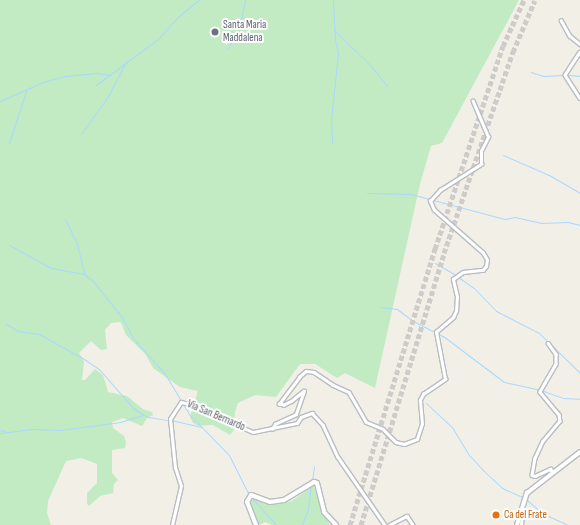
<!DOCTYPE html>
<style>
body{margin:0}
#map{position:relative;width:580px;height:525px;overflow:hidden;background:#f2efe7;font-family:"Sofia Sans Condensed",sans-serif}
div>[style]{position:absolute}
.green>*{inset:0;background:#c2ebc3}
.stream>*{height:1px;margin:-0.5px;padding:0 0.5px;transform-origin:0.5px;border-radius:0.5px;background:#aad8ff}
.highway-tunnel>*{height:5px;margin-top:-2.5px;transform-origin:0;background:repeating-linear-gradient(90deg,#cdccc8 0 5px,transparent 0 7.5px)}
.roads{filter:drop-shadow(1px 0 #b9bdc1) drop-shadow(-1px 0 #b9bdc1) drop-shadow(0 1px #b9bdc1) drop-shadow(0 -1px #b9bdc1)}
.street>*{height:2.5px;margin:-1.25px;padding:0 1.25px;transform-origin:1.25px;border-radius:1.25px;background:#fff}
.secondary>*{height:4px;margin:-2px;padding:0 2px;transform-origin:2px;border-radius:2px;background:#fff}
.dots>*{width:11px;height:11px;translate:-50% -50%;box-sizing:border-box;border:2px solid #fff;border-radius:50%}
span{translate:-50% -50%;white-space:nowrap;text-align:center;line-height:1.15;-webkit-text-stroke:4px #fff;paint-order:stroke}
.worship-label{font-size:11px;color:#5b616d}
.left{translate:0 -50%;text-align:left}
.street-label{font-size:11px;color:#5e6369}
.food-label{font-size:11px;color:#c56008}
</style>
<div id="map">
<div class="green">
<i style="clip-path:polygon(0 0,519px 0,442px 143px,431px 146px,420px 184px,375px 388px,345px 373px,337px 378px,315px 364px,300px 364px,276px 397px,255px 395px,238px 403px,235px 412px,234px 430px,230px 435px,213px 425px,199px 426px,193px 423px,190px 417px,198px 391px,180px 387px,153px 368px,146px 355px,126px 335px,122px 325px,120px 322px,111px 323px,105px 330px,107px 349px,101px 350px,91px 341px,79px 353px,84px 361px,82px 380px,85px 380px,95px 369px,103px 375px,108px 392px,127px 396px,143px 409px,152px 412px,153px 415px,147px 418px,142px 426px,123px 418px,112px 422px,113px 428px,124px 436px,126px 442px,125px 448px,112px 450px,112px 473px,118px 480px,114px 484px,113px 493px,100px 496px,89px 506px,87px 504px,87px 493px,97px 483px,97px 464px,81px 458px,66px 461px,48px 501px,47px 513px,51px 525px,0 525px)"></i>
<i style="clip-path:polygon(313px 486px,316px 487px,322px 512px,330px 525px,272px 525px,265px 522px,259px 525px,250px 504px,253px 498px,266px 504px,282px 504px,292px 501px)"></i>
</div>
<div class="stream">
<i style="left:334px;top:30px;width:52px;rotate:44.2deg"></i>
<i style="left:371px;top:66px;width:26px;rotate:51deg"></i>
<i style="left:227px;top:49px;width:22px;rotate:-56deg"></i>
<i style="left:239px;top:31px;width:32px;rotate:-79deg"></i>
<i style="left:531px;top:72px;width:13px;rotate:18deg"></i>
<i style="left:543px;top:76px;width:21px;rotate:-3deg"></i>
<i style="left:567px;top:75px;width:13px;rotate:4deg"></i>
<i style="left:96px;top:85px;width:77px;rotate:-36.6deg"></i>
<i style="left:158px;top:39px;width:31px;rotate:-48deg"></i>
<i style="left:179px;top:16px;width:26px;rotate:-39deg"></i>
<i style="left:0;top:101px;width:47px;rotate:-23.8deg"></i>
<i style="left:43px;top:82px;width:24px;rotate:-15deg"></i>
<i style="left:66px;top:76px;width:29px;rotate:-6deg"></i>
<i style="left:95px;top:73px;width:16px;rotate:7deg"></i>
<i style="left:81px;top:134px;width:44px;rotate:-54.2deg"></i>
<i style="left:107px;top:98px;width:41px;rotate:-62.2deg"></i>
<i style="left:9px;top:143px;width:55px;rotate:-71.9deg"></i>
<i style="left:332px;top:143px;width:23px;rotate:-92deg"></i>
<i style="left:331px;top:120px;width:67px;rotate:-84deg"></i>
<i style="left:338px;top:53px;width:13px;rotate:-103deg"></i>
<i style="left:335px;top:40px;width:40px;rotate:-92.9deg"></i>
<i style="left:503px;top:155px;width:50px;rotate:23.5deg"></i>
<i style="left:549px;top:175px;width:36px;rotate:30deg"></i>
<i style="left:367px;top:193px;width:44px;rotate:1.3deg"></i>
<i style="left:411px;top:194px;width:20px;rotate:15deg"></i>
<i style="left:433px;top:200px;width:74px;rotate:14.8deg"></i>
<i style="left:505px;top:219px;width:10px;rotate:-11deg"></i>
<i style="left:515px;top:217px;width:27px;rotate:13deg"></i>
<i style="left:541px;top:223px;width:27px;rotate:-2deg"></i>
<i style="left:568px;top:222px;width:12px;rotate:14deg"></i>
<i style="left:65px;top:219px;width:28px;rotate:64deg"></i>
<i style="left:77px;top:244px;width:30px;rotate:76deg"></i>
<i style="left:9px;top:245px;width:48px;rotate:28.7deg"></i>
<i style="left:51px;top:268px;width:34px;rotate:10deg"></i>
<i style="left:84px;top:274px;width:11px;rotate:38deg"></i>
<i style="left:93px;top:281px;width:45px;rotate:51.3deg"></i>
<i style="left:121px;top:316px;width:25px;rotate:61deg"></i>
<i style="left:133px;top:338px;width:48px;rotate:48.4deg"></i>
<i style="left:165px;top:374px;width:47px;rotate:59deg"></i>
<i style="left:189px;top:414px;width:57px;rotate:45.7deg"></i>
<i style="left:229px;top:455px;width:45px;rotate:63.4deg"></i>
<i style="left:435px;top:263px;width:24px;rotate:30deg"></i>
<i style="left:458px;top:277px;width:19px;rotate:35deg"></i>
<i style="left:474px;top:288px;width:32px;rotate:46deg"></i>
<i style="left:496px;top:311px;width:48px;rotate:27.1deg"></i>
<i style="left:539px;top:333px;width:57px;rotate:44.3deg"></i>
<i style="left:380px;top:307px;width:17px;rotate:7deg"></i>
<i style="left:397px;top:309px;width:20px;rotate:37deg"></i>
<i style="left:413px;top:321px;width:34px;rotate:27deg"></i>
<i style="left:443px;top:336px;width:76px;rotate:37deg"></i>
<i style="left:504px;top:382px;width:38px;rotate:12deg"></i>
<i style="left:541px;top:390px;width:23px;rotate:20deg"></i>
<i style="left:563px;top:398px;width:17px;rotate:3deg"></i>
<i style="left:6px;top:324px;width:14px;rotate:30deg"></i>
<i style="left:18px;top:331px;width:21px;rotate:8deg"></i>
<i style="left:39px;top:334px;width:51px;rotate:29.1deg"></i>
<i style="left:84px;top:359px;width:18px;rotate:34deg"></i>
<i style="left:99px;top:369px;width:53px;rotate:48.8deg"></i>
<i style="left:134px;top:409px;width:16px;rotate:30deg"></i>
<i style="left:148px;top:417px;width:20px;rotate:9deg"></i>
<i style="left:426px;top:403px;width:35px;rotate:43deg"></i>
<i style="left:452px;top:427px;width:33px;rotate:59deg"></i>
<i style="left:469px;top:455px;width:22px;rotate:47deg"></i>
<i style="left:484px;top:471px;width:25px;rotate:43deg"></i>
<i style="left:502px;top:488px;width:24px;rotate:24deg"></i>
<i style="left:171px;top:420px;width:31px;rotate:13deg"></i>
<i style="left:0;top:430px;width:5px;rotate:11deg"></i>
<i style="left:0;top:433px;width:33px;rotate:-7deg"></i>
<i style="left:33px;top:429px;width:27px;rotate:2deg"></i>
<i style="left:60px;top:430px;width:61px;rotate:-7.6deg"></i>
<i style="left:120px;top:422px;width:24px;rotate:-17deg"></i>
<i style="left:312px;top:481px;width:15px;rotate:-82deg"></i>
<i style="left:251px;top:497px;width:38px;rotate:48deg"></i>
<i style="left:527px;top:500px;width:20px;rotate:41deg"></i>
<i style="left:542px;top:513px;width:29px;rotate:25deg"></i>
<i style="left:302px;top:525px;width:17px;rotate:-69deg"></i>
<i style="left:308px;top:509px;width:23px;rotate:-83deg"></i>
<i style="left:409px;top:525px;width:2px;rotate:-90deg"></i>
</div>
<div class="highway-tunnel">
<i style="left:350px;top:525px;width:289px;rotate:-72.9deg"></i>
<i style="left:435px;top:249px;width:214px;rotate:-71.5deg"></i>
<i style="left:503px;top:46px;width:51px;rotate:-65.5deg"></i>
<i style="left:361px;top:525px;width:284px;rotate:-73deg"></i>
<i style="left:444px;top:253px;width:213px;rotate:-71.1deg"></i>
<i style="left:513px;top:52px;width:56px;rotate:-67.1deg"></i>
</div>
<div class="roads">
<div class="street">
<i style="left:561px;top:20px;width:18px;rotate:61deg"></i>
<i style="left:570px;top:36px;width:13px;rotate:39deg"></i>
<i style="left:580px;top:52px;width:27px;rotate:123deg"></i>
<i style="left:565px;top:75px;width:27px;rotate:57deg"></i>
<i style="left:548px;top:343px;width:14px;rotate:54deg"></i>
<i style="left:556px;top:354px;width:10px;rotate:90deg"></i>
<i style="left:556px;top:364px;width:32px;rotate:120deg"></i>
<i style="left:540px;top:392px;width:30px;rotate:50deg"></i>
<i style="left:559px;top:415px;width:6px;rotate:81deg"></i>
<i style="left:560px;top:421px;width:26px;rotate:130deg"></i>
<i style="left:543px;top:441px;width:19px;rotate:115deg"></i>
<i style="left:535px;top:458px;width:17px;rotate:100deg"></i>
<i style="left:532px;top:475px;width:3px;rotate:18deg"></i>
<i style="left:535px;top:476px;width:17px;rotate:-25deg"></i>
<i style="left:550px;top:469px;width:4px;rotate:45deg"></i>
<i style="left:272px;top:429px;width:6px;rotate:-59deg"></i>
<i style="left:275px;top:424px;width:23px;rotate:-25deg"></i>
<i style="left:296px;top:414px;width:24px;rotate:-71deg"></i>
<i style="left:304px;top:391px;width:16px;rotate:140deg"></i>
<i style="left:292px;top:401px;width:9px;rotate:153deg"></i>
<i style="left:284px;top:405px;width:5px;rotate:-169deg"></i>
<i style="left:279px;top:404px;width:34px;rotate:-53deg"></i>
<i style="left:299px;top:377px;width:9px;rotate:-41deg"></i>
<i style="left:306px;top:371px;width:8px;rotate:7deg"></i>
<i style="left:314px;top:372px;width:23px;rotate:34deg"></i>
<i style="left:333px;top:385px;width:17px;rotate:24deg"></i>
<i style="left:349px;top:392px;width:34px;rotate:60deg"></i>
<i style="left:366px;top:422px;width:18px;rotate:22deg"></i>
<i style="left:383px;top:429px;width:18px;rotate:45deg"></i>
<i style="left:396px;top:442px;width:8px;rotate:14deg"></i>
<i style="left:404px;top:444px;width:14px;rotate:-21deg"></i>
<i style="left:417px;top:439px;width:16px;rotate:-72deg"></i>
<i style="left:422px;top:424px;width:24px;rotate:-95deg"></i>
<i style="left:420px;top:400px;width:7px;rotate:-63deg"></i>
<i style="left:423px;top:394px;width:27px;rotate:-34deg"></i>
<i style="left:445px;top:379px;width:48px;rotate:-100.8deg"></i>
<i style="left:436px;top:332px;width:23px;rotate:-41deg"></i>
<i style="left:453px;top:317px;width:7px;rotate:-63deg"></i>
<i style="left:456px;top:311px;width:14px;rotate:-86deg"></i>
<i style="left:457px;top:297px;width:18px;rotate:-103deg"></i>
<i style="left:453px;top:279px;width:12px;rotate:-35deg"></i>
<i style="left:463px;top:272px;width:20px;rotate:-6deg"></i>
<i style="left:483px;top:270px;width:5px;rotate:-53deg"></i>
<i style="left:486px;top:266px;width:6px;rotate:-81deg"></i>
<i style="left:487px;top:260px;width:8px;rotate:-120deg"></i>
<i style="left:483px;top:253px;width:65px;rotate:-138.7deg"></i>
<i style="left:434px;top:210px;width:10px;rotate:-114deg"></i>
<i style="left:430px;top:201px;width:15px;rotate:-48deg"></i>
<i style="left:440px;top:190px;width:49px;rotate:-32.4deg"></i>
<i style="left:481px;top:164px;width:13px;rotate:-90deg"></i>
<i style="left:481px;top:151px;width:16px;rotate:-63deg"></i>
<i style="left:488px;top:137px;width:39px;rotate:-113deg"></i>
<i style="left:172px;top:525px;width:40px;rotate:-77deg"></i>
<i style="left:181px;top:486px;width:19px;rotate:-108deg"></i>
<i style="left:175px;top:468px;width:49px;rotate:-95.8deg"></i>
<i style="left:170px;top:419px;width:20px;rotate:-57deg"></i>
<i style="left:181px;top:402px;width:9px;rotate:13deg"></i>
<i style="left:190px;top:404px;width:69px;rotate:24deg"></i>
<i style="left:253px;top:432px;width:45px;rotate:-11.6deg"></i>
<i style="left:297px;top:423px;width:7px;rotate:-56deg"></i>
<i style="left:301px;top:417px;width:12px;rotate:-20deg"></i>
<i style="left:312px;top:413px;width:16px;rotate:47deg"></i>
<i style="left:323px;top:425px;width:35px;rotate:65deg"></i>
<i style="left:338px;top:457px;width:83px;rotate:55.3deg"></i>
<i style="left:389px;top:525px;width:20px;rotate:-27deg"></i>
<i style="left:407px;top:516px;width:11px;rotate:56deg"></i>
<i style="left:521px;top:525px;width:11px;rotate:-85deg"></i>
</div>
<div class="secondary">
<i style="left:256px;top:525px;width:25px;rotate:-111deg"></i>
<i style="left:247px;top:502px;width:8px;rotate:-60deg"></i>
<i style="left:251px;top:495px;width:20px;rotate:20deg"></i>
<i style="left:270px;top:502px;width:14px;rotate:-8deg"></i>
<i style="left:284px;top:500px;width:35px;rotate:-31deg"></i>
<i style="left:314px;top:482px;width:3px;rotate:18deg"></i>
<i style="left:317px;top:483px;width:30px;rotate:76deg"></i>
<i style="left:324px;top:512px;width:18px;rotate:47deg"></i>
<i style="left:517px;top:525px;width:34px;rotate:-73deg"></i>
<i style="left:527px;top:493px;width:67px;rotate:-37.7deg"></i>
</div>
</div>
<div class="dots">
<i style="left:215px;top:32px;background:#6b7280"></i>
<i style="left:496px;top:515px;background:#e8710a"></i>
</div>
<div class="worship-label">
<span class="left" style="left:223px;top:32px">Santa Maria<br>Maddalena</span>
</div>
<div class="street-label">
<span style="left:216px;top:416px;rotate:23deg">Via San Bernardo</span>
</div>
<div class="food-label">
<span class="left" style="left:504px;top:515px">Ca del Frate</span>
</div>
</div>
